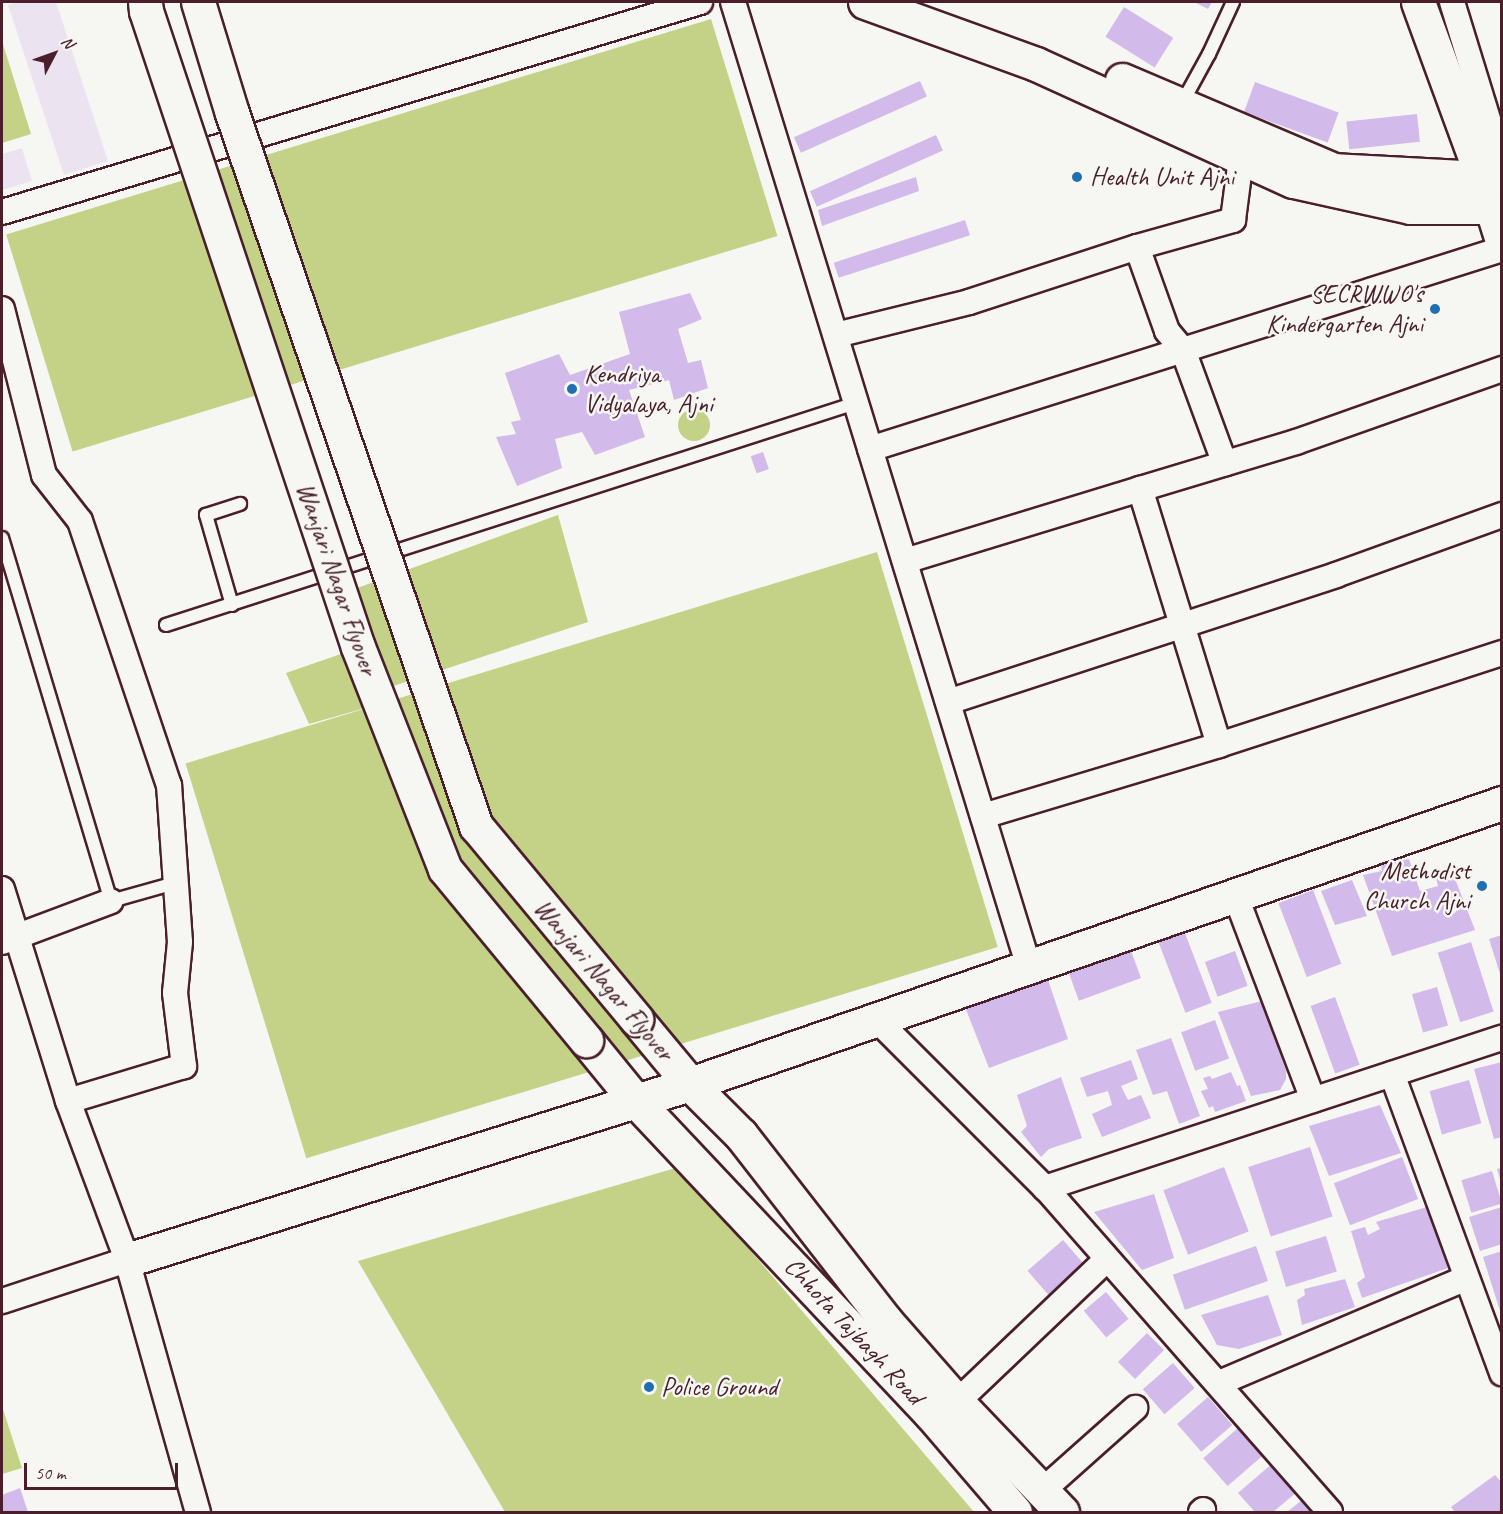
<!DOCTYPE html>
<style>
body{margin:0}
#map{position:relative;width:1503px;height:1514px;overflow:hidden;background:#f6f6f2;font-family:Caveat,sans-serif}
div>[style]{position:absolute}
.built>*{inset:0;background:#ebe4f0}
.green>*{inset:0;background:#c3d286;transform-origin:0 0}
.round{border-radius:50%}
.building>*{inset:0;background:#d2baea;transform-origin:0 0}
.roads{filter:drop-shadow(2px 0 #4a1f2b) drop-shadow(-2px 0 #4a1f2b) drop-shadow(0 2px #4a1f2b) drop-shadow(0 -2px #4a1f2b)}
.lane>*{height:12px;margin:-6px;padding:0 6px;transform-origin:6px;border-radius:6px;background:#f6f6f2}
.street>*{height:24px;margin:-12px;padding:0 12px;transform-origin:12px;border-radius:12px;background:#f6f6f2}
.secondary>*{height:33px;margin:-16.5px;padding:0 16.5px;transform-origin:16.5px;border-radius:16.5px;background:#f6f6f2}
.bridges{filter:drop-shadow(2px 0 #4a1f2b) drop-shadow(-2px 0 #4a1f2b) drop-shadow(0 2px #4a1f2b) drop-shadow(0 -2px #4a1f2b)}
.secondary-bridge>*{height:33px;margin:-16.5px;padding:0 16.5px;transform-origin:16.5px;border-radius:16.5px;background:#f6f6f2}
.dots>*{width:16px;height:16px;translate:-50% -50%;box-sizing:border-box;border:3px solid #f6f6f2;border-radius:50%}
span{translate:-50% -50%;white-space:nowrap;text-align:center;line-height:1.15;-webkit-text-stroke:5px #f6f6f2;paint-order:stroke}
.poi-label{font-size:26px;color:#4a1f2b}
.left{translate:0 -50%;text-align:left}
.right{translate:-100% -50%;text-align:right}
.street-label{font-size:26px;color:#4a1f2b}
.frame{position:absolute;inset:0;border:3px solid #4a1f2b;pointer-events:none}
.north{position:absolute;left:24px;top:24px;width:60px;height:60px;-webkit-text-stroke:4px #f6f6f2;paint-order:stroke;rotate:49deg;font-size:16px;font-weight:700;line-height:24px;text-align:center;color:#4a1f2b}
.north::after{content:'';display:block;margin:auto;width:21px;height:27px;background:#4a1f2b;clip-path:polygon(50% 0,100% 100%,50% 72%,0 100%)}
.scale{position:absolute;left:24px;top:1463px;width:154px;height:27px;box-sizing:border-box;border:3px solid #4a1f2b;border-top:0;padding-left:8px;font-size:18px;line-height:21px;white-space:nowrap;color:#4a1f2b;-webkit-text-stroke:4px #f6f6f2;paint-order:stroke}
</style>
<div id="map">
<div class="built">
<i style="clip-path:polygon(18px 2px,56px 2px,108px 161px,64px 175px,8px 5px)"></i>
<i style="clip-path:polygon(22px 148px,32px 181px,2px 190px,2px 154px)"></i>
</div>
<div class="green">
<i style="left:711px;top:19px;width:227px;height:737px;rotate:73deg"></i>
<i style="clip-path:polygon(2px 41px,31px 134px,2px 143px)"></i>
<i class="round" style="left:678px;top:409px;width:32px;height:32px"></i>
<i style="clip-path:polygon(558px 515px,588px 622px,375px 692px,376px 705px,309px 724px,286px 673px,364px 646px,349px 591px)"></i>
<i style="left:877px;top:552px;width:413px;height:723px;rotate:73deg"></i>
<i style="clip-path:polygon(679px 1167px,974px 1512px,505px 1512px,358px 1261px)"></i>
<i style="clip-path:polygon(2px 1406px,22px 1468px,2px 1474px)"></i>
</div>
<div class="building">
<i style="clip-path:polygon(1194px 2px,1212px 2px,1208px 9px)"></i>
<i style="left:1124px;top:7px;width:58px;height:35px;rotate:32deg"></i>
<i style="left:920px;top:81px;width:17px;height:138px;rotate:66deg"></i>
<i style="left:1255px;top:82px;width:89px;height:32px;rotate:20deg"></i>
<i style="left:1417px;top:114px;width:28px;height:71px;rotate:84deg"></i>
<i style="left:936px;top:135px;width:17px;height:138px;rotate:66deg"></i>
<i style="clip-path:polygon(916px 177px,919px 191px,822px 226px,818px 210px)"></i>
<i style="left:965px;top:220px;width:16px;height:138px;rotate:72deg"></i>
<i style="clip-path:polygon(690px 293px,702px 319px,678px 329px,688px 363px,701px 360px,708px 388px,674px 400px,669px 380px,629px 390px,645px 437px,595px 455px,582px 432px,555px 439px,562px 468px,517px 486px,496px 437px,516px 434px,511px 422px,521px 420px,505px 373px,559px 354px,570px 375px,630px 354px,619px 312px)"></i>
<i style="left:763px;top:452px;width:18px;height:13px;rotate:71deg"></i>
<i style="clip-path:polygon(1409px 859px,1420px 891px,1438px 886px,1436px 878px,1452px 871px,1475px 930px,1392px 956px,1363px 875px,1382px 871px,1381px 865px)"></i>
<i style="clip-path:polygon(1352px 880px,1367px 916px,1335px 925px,1321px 891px)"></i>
<i style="left:1313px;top:890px;width:79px;height:37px;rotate:69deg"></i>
<i style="left:1183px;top:928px;width:80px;height:28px;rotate:69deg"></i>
<i style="clip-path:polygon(1502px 935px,1502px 977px,1501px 977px,1489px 939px)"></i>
<i style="left:1471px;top:942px;width:73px;height:35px;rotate:72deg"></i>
<i style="left:1130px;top:948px;width:32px;height:66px;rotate:70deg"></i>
<i style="left:1235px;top:951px;width:37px;height:32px;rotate:70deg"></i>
<i style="clip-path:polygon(1046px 974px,1068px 1039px,989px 1068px,965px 1007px,978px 996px)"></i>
<i style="left:1437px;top:987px;width:40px;height:26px;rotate:74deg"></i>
<i style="left:1335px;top:997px;width:72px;height:26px;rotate:70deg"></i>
<i style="clip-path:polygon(1262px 1001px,1286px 1071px,1286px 1079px,1280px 1090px,1251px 1096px,1218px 1012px)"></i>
<i style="left:1215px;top:1020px;width:41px;height:36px;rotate:70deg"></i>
<i style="clip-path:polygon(1171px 1038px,1200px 1116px,1179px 1124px,1167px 1091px,1153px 1095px,1136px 1050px)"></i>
<i style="clip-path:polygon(1131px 1060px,1138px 1079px,1121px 1086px,1128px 1100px,1141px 1095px,1151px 1118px,1102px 1137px,1092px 1114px,1112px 1105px,1108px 1091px,1087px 1097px,1080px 1078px)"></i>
<i style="clip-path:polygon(1502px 1062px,1502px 1137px,1494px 1139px,1474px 1069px)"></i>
<i style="clip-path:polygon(1231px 1072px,1237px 1086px,1240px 1085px,1246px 1101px,1215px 1112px,1213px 1106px,1209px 1108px,1201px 1091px,1208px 1089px,1203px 1078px,1210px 1076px,1212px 1079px)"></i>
<i style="clip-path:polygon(1061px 1077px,1082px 1138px,1049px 1149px,1041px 1157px,1021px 1132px,1027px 1126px,1017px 1095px)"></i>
<i style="left:1469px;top:1080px;width:45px;height:41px;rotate:74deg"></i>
<i style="clip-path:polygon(1380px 1105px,1401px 1153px,1329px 1176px,1309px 1126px)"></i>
<i style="left:1310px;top:1147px;width:73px;height:65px;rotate:72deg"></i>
<i style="left:1402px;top:1157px;width:45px;height:73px;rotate:69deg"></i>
<i style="left:1224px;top:1167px;width:69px;height:65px;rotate:69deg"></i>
<i style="clip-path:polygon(1502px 1168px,1502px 1182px,1501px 1182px,1497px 1169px)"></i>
<i style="left:1492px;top:1171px;width:34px;height:32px;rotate:73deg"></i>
<i style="clip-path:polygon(1154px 1194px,1174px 1258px,1142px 1270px,1094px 1212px)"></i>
<i style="clip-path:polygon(1427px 1207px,1448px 1268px,1362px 1298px,1357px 1283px,1365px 1277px,1351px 1231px,1365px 1227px,1368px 1235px,1380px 1229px,1376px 1222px)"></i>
<i style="clip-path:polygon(1502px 1207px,1502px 1244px,1480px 1251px,1469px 1217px)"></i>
<i style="left:1326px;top:1236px;width:37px;height:53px;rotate:73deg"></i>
<i style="left:1063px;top:1240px;width:38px;height:47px;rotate:49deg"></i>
<i style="left:1256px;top:1246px;width:37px;height:88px;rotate:71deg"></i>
<i style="clip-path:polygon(1502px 1251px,1502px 1314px,1501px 1314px,1483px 1257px)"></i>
<i style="clip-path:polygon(1345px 1279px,1355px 1307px,1302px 1325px,1297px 1300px,1305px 1295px,1304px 1289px)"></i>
<i style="left:1106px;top:1292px;width:35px;height:29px;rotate:50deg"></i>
<i style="clip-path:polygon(1268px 1295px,1282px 1335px,1239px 1349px,1217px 1345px,1201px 1315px)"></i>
<i style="left:1147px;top:1333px;width:24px;height:41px;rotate:45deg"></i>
<i style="left:1173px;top:1363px;width:33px;height:40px;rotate:49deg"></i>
<i style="left:1208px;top:1397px;width:37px;height:41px;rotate:49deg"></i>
<i style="left:1238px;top:1428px;width:37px;height:46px;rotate:49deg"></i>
<i style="clip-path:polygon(1273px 1463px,1297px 1492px,1273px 1512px,1255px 1512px,1238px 1493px)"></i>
<i style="clip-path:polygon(1495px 1475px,1502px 1483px,1502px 1512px,1455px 1512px,1451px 1507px)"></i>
<i style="clip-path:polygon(20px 1488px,28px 1512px,2px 1512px,2px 1495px)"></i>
<i style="clip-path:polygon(1302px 1500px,1312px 1512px,1287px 1512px)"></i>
</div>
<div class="roads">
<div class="lane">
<i style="left:1177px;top:102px;width:13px;rotate:-39deg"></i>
<i style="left:1187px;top:94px;width:46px;rotate:-61.2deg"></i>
<i style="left:1209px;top:54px;width:57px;rotate:-65.2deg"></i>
<i style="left:2px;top:538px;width:379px;rotate:73.3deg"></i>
<i style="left:111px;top:901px;width:66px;rotate:-15.7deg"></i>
<i style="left:232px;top:605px;width:94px;rotate:-106.1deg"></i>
<i style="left:206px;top:515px;width:36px;rotate:-18deg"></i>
<i style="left:166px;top:625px;width:725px;rotate:-17.84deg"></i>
</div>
<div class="street">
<i style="left:733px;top:2px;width:1009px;rotate:72.95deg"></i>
<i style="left:1452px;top:2px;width:170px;rotate:72.9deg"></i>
<i style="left:2px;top:212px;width:729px;rotate:-16.74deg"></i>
<i style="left:1137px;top:247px;width:100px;rotate:-15.7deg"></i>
<i style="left:1233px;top:220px;width:63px;rotate:-82.6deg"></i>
<i style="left:2px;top:309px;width:171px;rotate:75.8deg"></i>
<i style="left:44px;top:475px;width:58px;rotate:52deg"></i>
<i style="left:80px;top:521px;width:279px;rotate:71.4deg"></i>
<i style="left:169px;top:785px;width:157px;rotate:86deg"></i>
<i style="left:180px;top:942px;width:51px;rotate:95.6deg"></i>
<i style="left:175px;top:993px;width:74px;rotate:83deg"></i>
<i style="left:184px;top:1066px;width:121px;rotate:163.2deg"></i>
<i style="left:836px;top:335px;width:137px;rotate:-13.9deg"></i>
<i style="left:969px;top:302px;width:177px;rotate:-18.1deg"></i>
<i style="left:1137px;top:247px;width:89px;rotate:70.3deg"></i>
<i style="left:1167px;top:331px;width:25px;rotate:50deg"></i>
<i style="left:1183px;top:350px;width:121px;rotate:69.8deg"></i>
<i style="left:870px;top:449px;width:663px;rotate:-17.56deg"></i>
<i style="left:905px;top:561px;width:246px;rotate:-17deg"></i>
<i style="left:948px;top:702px;width:408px;rotate:-18.1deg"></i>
<i style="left:1336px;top:575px;width:177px;rotate:-19.9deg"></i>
<i style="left:1219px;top:745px;width:298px;rotate:-18deg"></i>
<i style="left:983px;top:816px;width:246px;rotate:-16.7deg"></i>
<i style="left:1219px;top:745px;width:268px;rotate:-107.1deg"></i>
<i style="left:1140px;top:489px;width:163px;rotate:-16.8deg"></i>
<i style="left:1296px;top:442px;width:219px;rotate:-19.5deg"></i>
<i style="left:2px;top:889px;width:222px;rotate:72.7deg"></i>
<i style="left:68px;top:1101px;width:170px;rotate:69.6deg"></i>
<i style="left:127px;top:1260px;width:262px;rotate:74.3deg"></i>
<i style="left:1236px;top:897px;width:217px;rotate:69.2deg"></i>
<i style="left:2px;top:942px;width:116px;rotate:-20.6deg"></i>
<i style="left:877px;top:1020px;width:238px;rotate:45deg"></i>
<i style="left:1392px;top:1074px;width:319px;rotate:69.8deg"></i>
<i style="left:2px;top:1301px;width:132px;rotate:-18.2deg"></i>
<i style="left:1219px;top:1383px;width:268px;rotate:-23deg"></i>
<i style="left:957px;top:1402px;width:207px;rotate:-43.6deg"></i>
<i style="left:1042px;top:1491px;width:125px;rotate:-41.7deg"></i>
<i style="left:1201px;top:1512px;width:3px;rotate:-45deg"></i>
<i style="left:1330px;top:1512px;width:432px;rotate:-131.3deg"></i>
<i style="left:1045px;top:1188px;width:481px;rotate:-18.2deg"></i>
</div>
<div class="secondary">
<i style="left:865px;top:2px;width:182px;rotate:19.9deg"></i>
<i style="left:1036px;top:64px;width:282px;rotate:24.5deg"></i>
<i style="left:1293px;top:181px;width:120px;rotate:12.5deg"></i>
<i style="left:1410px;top:207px;width:92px"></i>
<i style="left:1418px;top:2px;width:186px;rotate:69.9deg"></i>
<i style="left:1482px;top:177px;width:67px;rotate:72.6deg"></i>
<i style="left:1122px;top:80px;width:230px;rotate:23deg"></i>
<i style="left:1334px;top:170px;width:168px;rotate:3.1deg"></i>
<i style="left:636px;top:1019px;width:85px;rotate:50.3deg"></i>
<i style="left:690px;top:1084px;width:72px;rotate:45deg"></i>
<i style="left:741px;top:1135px;width:234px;rotate:52.1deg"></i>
<i style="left:885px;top:1320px;width:109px;rotate:48.7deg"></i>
<i style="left:957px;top:1402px;width:152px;rotate:46.3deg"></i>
<i style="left:586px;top:1040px;width:77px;rotate:50.8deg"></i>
<i style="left:635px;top:1100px;width:432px;rotate:46.7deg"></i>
<i style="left:931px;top:1414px;width:129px;rotate:49.4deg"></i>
<i style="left:127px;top:1260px;width:590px;rotate:-17.36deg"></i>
<i style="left:690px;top:1084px;width:859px;rotate:-19.09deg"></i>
</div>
</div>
<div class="bridges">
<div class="secondary-bridge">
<i style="left:145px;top:2px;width:9px;rotate:84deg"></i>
<i style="left:146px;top:11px;width:670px;rotate:71.57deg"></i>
<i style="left:358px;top:647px;width:238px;rotate:68.6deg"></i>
<i style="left:445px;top:869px;width:222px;rotate:50.5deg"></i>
<i style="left:198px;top:2px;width:116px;rotate:73deg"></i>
<i style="left:232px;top:113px;width:754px;rotate:71.11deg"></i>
<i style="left:476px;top:826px;width:251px;rotate:50.3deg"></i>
</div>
</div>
<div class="dots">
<i style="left:1077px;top:177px;background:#1f6fb2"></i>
<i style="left:1435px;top:309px;background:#1f6fb2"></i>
<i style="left:572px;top:389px;background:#1f6fb2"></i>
<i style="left:1482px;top:886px;background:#1f6fb2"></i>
<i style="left:649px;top:1387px;background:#1f6fb2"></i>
</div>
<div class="poi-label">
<span class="left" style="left:1090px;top:177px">Health Unit Ajni</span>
<span class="right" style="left:1423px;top:309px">SECRWWO's<br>Kindergarten Ajni</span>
<span class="left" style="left:584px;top:389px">Kendriya<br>Vidyalaya, Ajni</span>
<span class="right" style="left:1470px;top:886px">Methodist<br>Church Ajni</span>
<span class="left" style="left:661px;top:1387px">Police Ground</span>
</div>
<div class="street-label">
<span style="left:337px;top:579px;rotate:71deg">Wanjari Nagar Flyover</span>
<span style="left:604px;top:980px;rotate:50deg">Wanjari Nagar Flyover</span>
<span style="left:854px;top:1331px;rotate:47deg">Chhota Tajbagh Road</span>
</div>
<div class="frame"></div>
<div class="north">N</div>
<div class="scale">50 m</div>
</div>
